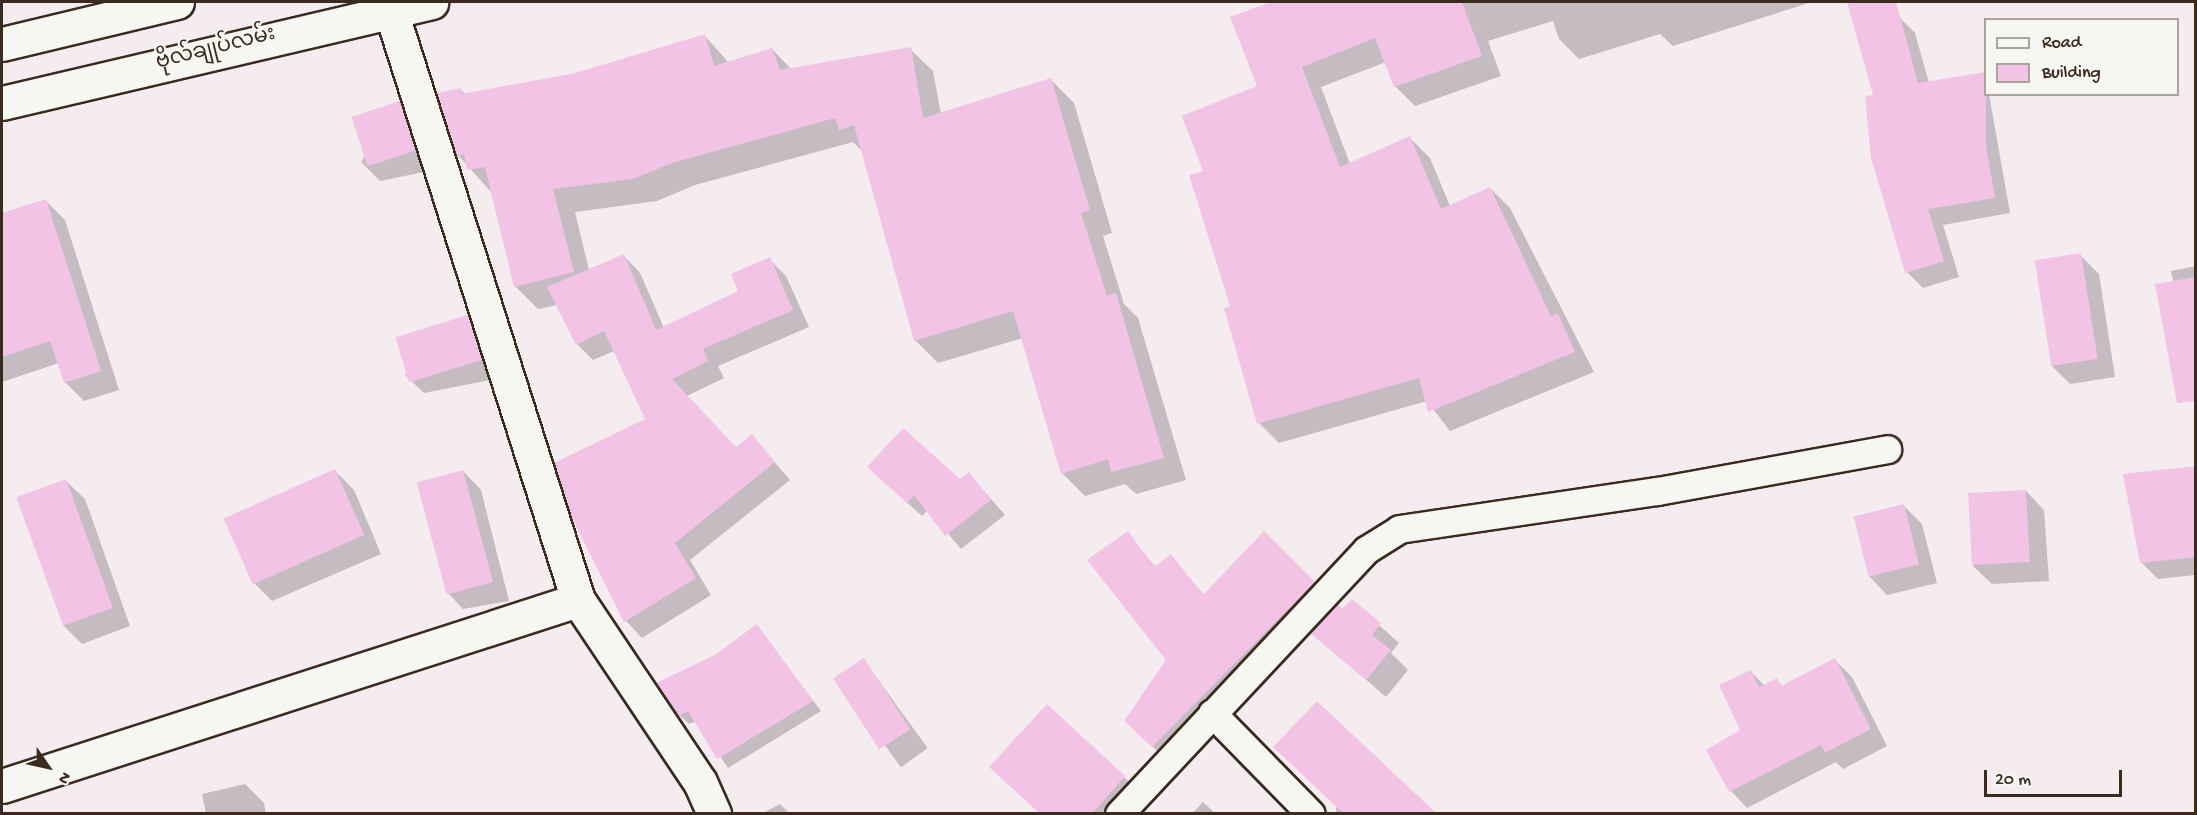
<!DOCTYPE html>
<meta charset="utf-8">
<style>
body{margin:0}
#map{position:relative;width:2197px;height:815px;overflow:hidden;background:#f5ecf0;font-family:"Gochi Hand","Noto Sans Myanmar",sans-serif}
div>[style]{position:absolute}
.shadow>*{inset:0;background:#0003;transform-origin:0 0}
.building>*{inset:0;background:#f3c3e6;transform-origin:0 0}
.roads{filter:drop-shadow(2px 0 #3b2a1e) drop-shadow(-2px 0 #3b2a1e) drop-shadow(0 2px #3b2a1e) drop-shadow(0 -2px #3b2a1e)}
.lane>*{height:27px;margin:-13.5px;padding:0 13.5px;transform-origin:13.5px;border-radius:13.5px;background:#f6f6f2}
.street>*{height:33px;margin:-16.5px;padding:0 16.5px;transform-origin:16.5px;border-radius:16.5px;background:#f6f6f2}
.primary>*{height:33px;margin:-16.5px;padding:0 16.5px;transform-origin:16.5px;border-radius:16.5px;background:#f6f6f2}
span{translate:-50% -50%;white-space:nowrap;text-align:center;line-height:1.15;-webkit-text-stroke:4.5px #f6f6f2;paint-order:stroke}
.street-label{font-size:21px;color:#3b2a1e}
.frame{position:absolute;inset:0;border:3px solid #3b2a1e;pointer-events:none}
.legend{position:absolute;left:1984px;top:18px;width:195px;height:78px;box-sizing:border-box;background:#f6f6f2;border:2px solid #aba49d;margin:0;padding:8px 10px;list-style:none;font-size:18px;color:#3b2a1e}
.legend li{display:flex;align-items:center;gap:12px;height:30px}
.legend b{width:30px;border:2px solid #aba49d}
.north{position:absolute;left:18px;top:737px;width:60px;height:60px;-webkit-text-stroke:4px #f6f6f2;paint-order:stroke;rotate:124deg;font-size:16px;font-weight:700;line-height:24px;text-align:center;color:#3b2a1e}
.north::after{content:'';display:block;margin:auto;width:21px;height:27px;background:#3b2a1e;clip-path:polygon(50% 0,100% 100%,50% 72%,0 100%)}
.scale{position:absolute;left:1984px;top:770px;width:138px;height:27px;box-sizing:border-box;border:3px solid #3b2a1e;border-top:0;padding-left:8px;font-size:18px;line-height:21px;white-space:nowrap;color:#3b2a1e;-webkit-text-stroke:4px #f6f6f2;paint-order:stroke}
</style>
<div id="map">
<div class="shadow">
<i style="clip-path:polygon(1274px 2px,1812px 2px,1673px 46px,1660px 34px,1579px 59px,1559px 39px,1553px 21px,1488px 41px,1501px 76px,1415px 106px,1395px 86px,1386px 62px,1321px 87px,1350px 164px,1410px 138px,1430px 158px,1450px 206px,1490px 188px,1510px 208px,1594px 372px,1450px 431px,1427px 401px,1279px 443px,1259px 423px,1205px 172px,1259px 87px,1232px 18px)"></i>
<i style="clip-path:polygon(1899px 17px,1915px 33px,1929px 83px,1989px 94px,2010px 213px,1943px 225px,1959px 277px,1923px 288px,1907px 272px,1875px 96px)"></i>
<i style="clip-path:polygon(705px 36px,729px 63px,772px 49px,792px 70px,910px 49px,933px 71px,941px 114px,1051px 80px,1074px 103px,1112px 233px,1103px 236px,1124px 304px,1138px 318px,1186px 480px,1136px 494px,1125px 484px,1085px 496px,1062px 473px,1023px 338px,938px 363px,916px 341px,863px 152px,853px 142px,695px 185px,657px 201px,575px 212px,589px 270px,624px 256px,640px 273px,664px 328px,740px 292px,769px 259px,786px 276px,809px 327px,718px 366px,724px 378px,687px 396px,736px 448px,752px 436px,790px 480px,690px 560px,711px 595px,642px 638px,626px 621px,572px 515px,647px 420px,614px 351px,593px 360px,577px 344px,557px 305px,538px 309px,516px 287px,491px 192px,458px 155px,461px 90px,466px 95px,575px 74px)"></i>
<i style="clip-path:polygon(399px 102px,418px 121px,434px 170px,380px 181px,361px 162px)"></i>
<i style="clip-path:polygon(46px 201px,65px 220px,119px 390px,84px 401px,65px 382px,59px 363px,2px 382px,2px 216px)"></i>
<i style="clip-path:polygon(2080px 255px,2099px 274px,2115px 377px,2070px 384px,2051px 365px)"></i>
<i style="clip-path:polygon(2196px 266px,2196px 393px,2171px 271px)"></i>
<i style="clip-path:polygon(467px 317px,486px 336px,500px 378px,424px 393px,405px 375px)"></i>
<i style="clip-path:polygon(2196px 468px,2196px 575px,2158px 579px,2141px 562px)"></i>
<i style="clip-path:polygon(335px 471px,354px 490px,381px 554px,272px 601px,253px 582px)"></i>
<i style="clip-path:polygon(463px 471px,481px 490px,509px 601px,463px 609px,445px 590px)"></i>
<i style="clip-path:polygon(969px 474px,1005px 515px,961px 549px,928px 510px,922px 516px,884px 482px,960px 481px)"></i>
<i style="clip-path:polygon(66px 481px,85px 499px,130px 626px,82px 644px,63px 625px)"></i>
<i style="clip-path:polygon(2026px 491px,2044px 510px,2049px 581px,1992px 584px,1973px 566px)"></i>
<i style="clip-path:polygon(1903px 505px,1922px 524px,1937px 583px,1887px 595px,1869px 576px)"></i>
<i style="clip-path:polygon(1128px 533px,1156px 568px,1170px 556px,1204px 595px,1264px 533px,1327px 596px,1167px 760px,1139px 734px,1168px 660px)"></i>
<i style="clip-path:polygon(1352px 601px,1399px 643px,1391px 653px,1408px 670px,1386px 697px,1312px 633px)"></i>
<i style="clip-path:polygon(757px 626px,821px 711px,728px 768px,696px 721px,689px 724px,679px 715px,716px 656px)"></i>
<i style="left:863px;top:659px;width:110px;height:33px;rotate:54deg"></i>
<i style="clip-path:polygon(1835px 660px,1852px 677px,1887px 746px,1843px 769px,1836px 762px,1747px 808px,1731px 791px,1751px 672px,1765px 686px,1777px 680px,1783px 687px)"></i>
<i style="clip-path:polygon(1317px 703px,1434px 814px,1337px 814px)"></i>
<i style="clip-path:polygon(1124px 777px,1142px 795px,1126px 814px,1038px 814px)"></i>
<i style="clip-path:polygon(245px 784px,264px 803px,266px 814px,206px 814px,202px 794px)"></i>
<i style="clip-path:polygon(1203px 802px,1216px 814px,1192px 814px)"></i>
<i style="clip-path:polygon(780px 804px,790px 814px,761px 814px)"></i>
</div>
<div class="building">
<i style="clip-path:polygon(1270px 2px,1462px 2px,1482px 56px,1394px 87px,1375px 38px,1302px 67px,1340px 167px,1410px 136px,1441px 209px,1490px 187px,1551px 316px,1558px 313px,1575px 352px,1428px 412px,1419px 378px,1257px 424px,1224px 308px,1230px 306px,1189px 175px,1203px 171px,1182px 116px,1257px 86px,1230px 17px)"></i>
<i style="clip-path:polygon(1847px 2px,1896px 2px,1918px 83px,1986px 72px,1986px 146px,1995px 198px,1928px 209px,1944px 261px,1905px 273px,1871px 158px,1865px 96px,1873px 95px)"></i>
<i style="clip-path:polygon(705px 34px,714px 66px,772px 48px,780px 70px,911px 47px,923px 118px,1051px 78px,1090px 210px,1081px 213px,1107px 296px,1116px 293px,1164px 458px,1111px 472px,1108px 459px,1061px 474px,1013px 311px,914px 341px,854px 125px,839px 130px,835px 118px,672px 163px,633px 179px,553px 189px,574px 272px,514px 287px,485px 167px,467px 170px,464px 154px,457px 156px,437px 93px,461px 88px,462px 94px,575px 73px)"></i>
<i style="left:400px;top:101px;width:52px;height:51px;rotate:72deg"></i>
<i style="clip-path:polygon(46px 199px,101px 371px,64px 383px,50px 341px,2px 357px,2px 213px)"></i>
<i style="left:2081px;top:253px;width:107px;height:47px;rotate:81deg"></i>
<i style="clip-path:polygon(624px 254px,656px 330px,738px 291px,731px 274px,770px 257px,793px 310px,703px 349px,708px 361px,672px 379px,736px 447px,752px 434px,775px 462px,675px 543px,696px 578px,624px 622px,571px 516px,554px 463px,645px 419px,604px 331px,576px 345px,547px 287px)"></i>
<i style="clip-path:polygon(2196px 277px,2196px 401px,2177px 403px,2155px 284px)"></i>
<i style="left:468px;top:315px;width:47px;height:76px;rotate:73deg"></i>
<i style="clip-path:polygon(903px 428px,960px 479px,969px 472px,991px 500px,945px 536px,914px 495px,907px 503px,867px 467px)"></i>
<i style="clip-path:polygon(2196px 466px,2196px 557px,2140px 563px,2123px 474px)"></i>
<i style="left:335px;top:469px;width:72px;height:122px;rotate:66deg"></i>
<i style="left:463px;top:470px;width:116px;height:48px;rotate:75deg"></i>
<i style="left:66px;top:479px;width:137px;height:53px;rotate:70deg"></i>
<i style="left:2026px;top:490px;width:72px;height:58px;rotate:87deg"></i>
<i style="left:1904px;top:504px;width:62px;height:52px;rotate:76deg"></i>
<i style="clip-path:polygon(1128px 531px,1154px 567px,1171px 554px,1203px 595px,1264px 531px,1315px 582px,1152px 747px,1124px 721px,1166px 660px,1087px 560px)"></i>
<i style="clip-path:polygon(1352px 599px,1381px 623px,1372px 635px,1391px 650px,1366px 680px,1310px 633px,1337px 604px,1343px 609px)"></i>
<i style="clip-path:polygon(757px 624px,813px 701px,717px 759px,688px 711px,678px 716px,656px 683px,715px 655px)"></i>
<i style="left:864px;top:658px;width:85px;height:37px;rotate:57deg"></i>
<i style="clip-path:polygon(1835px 658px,1871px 729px,1825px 753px,1821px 745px,1729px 792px,1706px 750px,1740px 730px,1719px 685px,1751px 670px,1759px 687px,1777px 678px,1781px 686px)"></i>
<i style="clip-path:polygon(1317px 701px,1436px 813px,1343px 813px,1273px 747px)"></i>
<i style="clip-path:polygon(1047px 704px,1125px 776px,1093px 813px,1039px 813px,989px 767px)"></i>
</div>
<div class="roads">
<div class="lane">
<i style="left:1212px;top:713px;width:141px;rotate:45.6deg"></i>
<i style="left:1119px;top:814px;width:362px;rotate:-46.9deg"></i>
<i style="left:1366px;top:550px;width:39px;rotate:-32deg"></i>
<i style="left:1399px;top:529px;width:261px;rotate:-8.4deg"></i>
<i style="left:1657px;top:491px;width:234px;rotate:-10.3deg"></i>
</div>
<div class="street">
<i style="left:388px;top:2px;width:627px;rotate:72.37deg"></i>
<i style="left:578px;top:600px;width:219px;rotate:56.2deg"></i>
<i style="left:700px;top:782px;width:35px;rotate:66deg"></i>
<i style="left:2px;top:786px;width:605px;rotate:-17.9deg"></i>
</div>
<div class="primary">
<i style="left:2px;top:44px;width:180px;rotate:-13.5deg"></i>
<i style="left:2px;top:103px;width:441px;rotate:-13.2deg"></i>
</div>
</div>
<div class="street-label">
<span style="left:216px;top:50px;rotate:-14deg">ဗိုလ်ချုပ်လမ်း</span>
</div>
<div class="frame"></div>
<ul class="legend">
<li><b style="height:8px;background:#f6f6f2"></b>Road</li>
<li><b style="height:16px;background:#f3c3e6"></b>Building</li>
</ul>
<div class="north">N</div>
<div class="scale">20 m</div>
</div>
